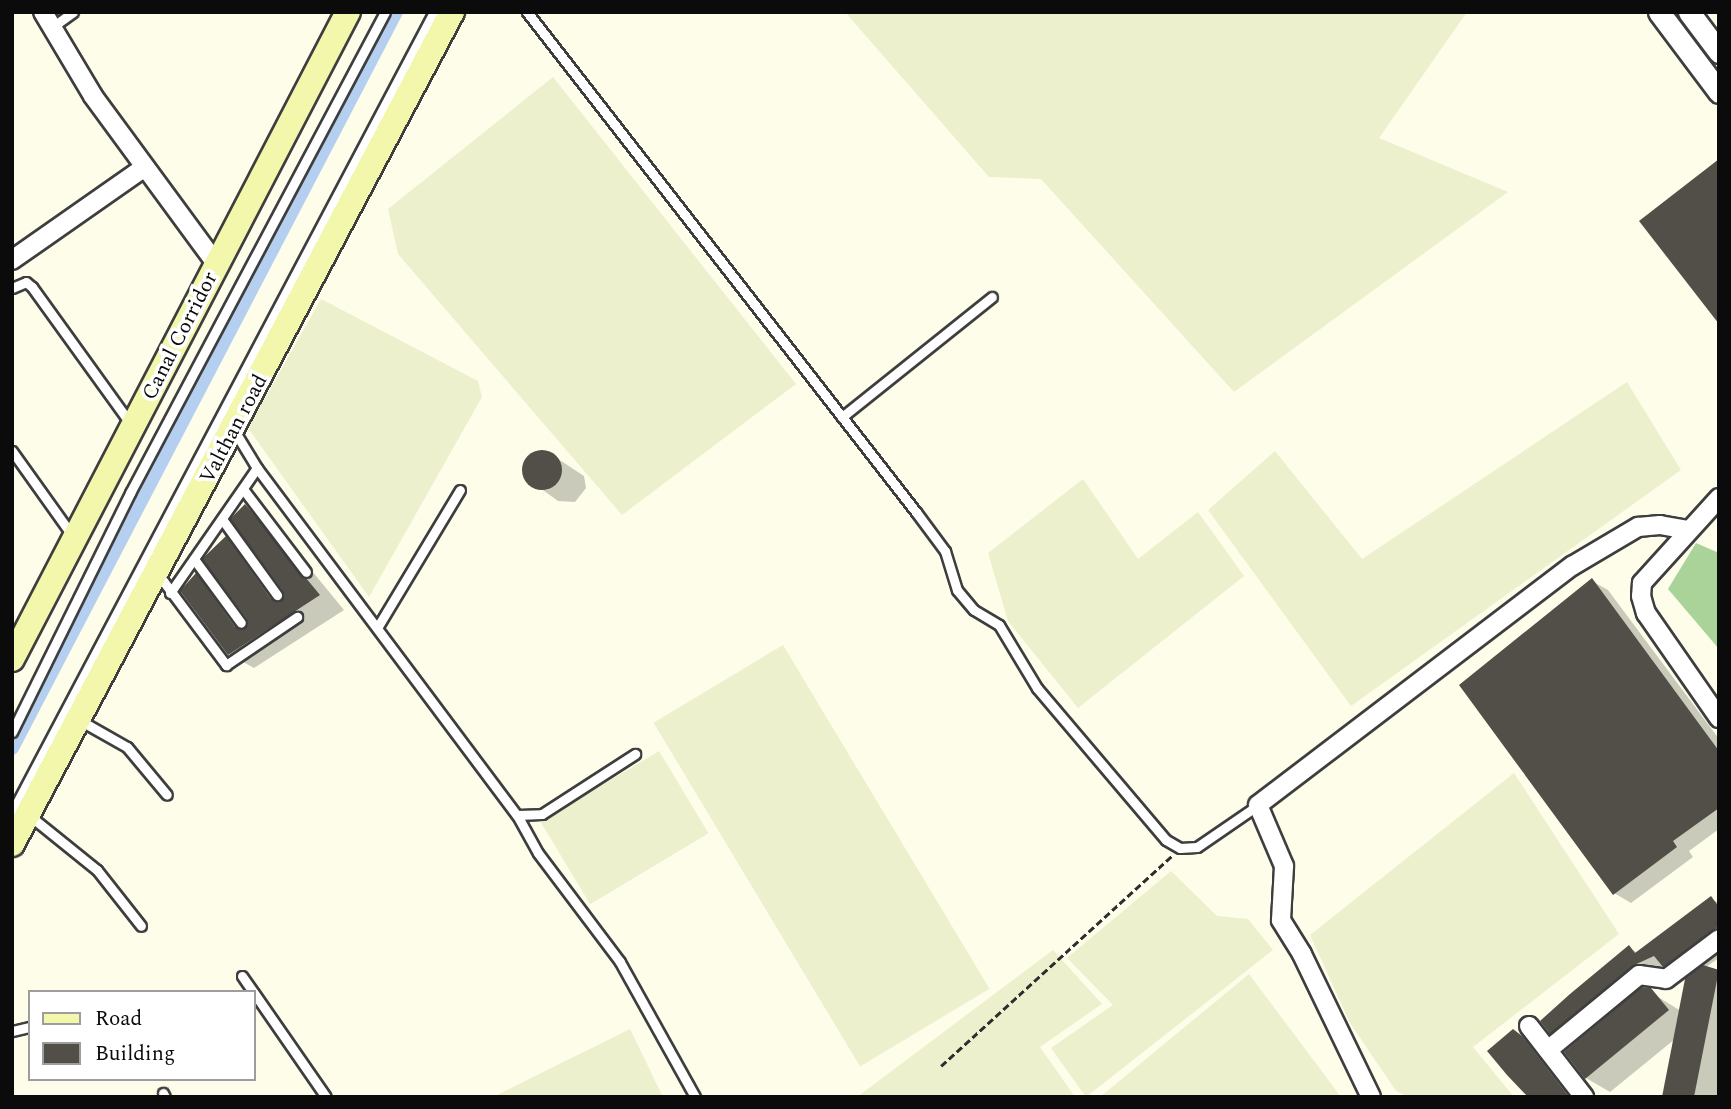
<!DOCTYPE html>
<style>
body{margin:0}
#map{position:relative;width:1731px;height:1109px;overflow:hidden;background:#fdfdea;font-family:Spectral,serif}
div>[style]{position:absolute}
.farmland>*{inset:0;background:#edf0cd;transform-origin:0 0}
.forest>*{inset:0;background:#a9d399}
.shadow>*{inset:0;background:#0003}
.canal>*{height:14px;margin:-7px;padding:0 7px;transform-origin:7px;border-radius:7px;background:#b4cfef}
.building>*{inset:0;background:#524e48}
.round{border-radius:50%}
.path>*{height:2.5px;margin-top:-1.25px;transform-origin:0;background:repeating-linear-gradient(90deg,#2d2d2d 0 7px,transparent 0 10.5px)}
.roads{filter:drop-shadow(2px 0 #3e3e3e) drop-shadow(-2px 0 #3e3e3e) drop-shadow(0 2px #3e3e3e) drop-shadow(0 -2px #3e3e3e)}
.service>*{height:9px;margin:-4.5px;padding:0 4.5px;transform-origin:4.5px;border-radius:4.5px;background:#fff}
.minor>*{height:18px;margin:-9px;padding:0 9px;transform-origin:9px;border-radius:9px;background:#fff}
.tertiary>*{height:21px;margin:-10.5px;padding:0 10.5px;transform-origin:10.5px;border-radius:10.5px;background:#fff}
.secondary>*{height:24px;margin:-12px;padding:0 12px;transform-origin:12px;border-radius:12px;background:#f2f7ab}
span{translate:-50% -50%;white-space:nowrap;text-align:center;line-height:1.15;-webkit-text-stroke:7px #fff;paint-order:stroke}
.street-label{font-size:21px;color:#0b0b0b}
.frame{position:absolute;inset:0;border:14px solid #0b0b0b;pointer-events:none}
.legend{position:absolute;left:28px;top:990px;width:228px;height:91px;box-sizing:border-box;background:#fff;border:2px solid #9d9d9d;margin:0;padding:9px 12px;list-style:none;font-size:21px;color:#0b0b0b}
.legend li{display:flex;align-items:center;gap:14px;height:35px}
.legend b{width:35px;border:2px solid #9d9d9d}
</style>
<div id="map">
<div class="farmland">
<i style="clip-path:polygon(845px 12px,1467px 12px,1379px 138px,1508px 192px,1234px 392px,1041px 179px,989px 177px)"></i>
<i style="clip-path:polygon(553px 77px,796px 384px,622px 515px,398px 254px,388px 209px)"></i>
<i style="clip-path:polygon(321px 299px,478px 381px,482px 397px,369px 597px,248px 428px)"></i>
<i style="clip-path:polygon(1627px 382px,1681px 470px,1351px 706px,1208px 510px,1275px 451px,1362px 559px)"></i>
<i style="clip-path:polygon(1083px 479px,1138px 559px,1198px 512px,1244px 576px,1078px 708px,1008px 621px,988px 553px)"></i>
<i style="left:783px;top:645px;width:401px;height:151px;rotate:59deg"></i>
<i style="left:659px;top:751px;width:96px;height:138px;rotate:59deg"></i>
<i style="clip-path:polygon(1514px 773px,1619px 934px,1473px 1047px,1514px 1097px,1408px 1097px,1396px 1091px,1350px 1023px,1310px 935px)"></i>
<i style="clip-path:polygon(1171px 871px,1217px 916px,1248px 919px,1273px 950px,1086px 1097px,1051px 1048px,1113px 1005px,1067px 958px)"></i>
<i style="clip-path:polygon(1053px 950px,1102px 1004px,1040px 1047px,1075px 1097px,857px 1097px)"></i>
<i style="clip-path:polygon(1249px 974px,1341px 1097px,1100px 1097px)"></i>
<i style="clip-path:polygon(630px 1029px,663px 1097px,493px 1097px)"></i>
</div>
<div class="forest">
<i style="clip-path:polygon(1696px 543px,1719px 553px,1719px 649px,1668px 589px)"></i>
</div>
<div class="shadow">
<i style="clip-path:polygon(evenodd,536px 453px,549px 453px,584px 476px,586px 488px,575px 502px,558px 501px,525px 477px,527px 460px,536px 453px,534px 487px,542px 487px,549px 490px,541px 490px,534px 487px)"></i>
<i style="clip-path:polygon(246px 506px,270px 520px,344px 610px,254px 668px,229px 654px,196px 575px,221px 589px,248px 626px,226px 538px,250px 552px,285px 600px)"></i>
<i style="clip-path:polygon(1592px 581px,1608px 590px,1719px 739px,1719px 829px,1689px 851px,1693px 857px,1631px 903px,1614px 893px)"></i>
<i style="clip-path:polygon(evenodd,1711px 899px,1719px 903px,1719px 958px,1706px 967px,1719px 970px,1719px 1097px,1664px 1097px,1675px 1039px,1610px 1092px,1586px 1078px,1574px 1046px,1551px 1033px,1629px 948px,1638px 953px,1711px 899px,1675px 972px,1687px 979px,1681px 1011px,1645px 989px,1675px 972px)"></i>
<i style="clip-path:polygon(1513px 1031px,1538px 1046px,1582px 1097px,1528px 1097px)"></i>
</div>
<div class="canal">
<i style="left:12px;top:748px;width:830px;rotate:-62.45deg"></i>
</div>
<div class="building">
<i style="clip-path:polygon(1719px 159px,1719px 324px,1639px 221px)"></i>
<i class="round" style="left:522px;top:450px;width:40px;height:40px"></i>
<i style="clip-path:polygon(245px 504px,320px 595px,228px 655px,180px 591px,196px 573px,235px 627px,246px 628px,247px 619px,202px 559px,226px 536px,271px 599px,283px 598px,283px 591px,230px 519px)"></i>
<i style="clip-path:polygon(1592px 578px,1719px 751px,1719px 808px,1673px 841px,1677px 847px,1613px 895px,1459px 685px)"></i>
<i style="clip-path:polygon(1711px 896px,1719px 907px,1719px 926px,1663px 967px,1654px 956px,1632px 966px,1550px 1034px,1540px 1021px,1570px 994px,1629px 945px,1635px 953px)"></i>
<i style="clip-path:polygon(1703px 965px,1719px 970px,1694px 1097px,1662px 1097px,1685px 979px)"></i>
<i style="clip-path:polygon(1642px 987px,1651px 988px,1669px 1010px,1585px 1079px,1564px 1052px)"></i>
<i style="clip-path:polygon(1513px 1029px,1522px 1036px,1569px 1097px,1528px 1097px,1507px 1075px,1487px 1051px)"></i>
</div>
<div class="path">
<i style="left:941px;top:1066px;width:312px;rotate:-42.3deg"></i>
</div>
<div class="roads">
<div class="service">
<i style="left:527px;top:12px;width:633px;rotate:52.12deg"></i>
<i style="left:916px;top:512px;width:49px;rotate:53.4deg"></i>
<i style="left:945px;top:551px;width:41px;rotate:72.9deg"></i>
<i style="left:957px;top:590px;width:26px;rotate:50deg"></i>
<i style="left:974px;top:610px;width:29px;rotate:31deg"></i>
<i style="left:999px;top:625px;width:74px;rotate:58.9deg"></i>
<i style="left:1037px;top:688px;width:199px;rotate:49.7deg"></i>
<i style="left:1166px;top:840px;width:16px;rotate:30deg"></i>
<i style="left:1180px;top:848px;width:17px;rotate:-3deg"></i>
<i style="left:1197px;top:847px;width:74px;rotate:-34.5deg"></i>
<i style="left:51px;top:28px;width:27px;rotate:-36deg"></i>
<i style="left:12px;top:288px;width:15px;rotate:-23deg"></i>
<i style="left:26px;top:282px;width:8px;rotate:40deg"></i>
<i style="left:32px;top:287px;width:168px;rotate:54.2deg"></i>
<i style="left:842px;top:417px;width:192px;rotate:-38.7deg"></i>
<i style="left:235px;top:432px;width:42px;rotate:58.6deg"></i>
<i style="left:257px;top:468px;width:434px;rotate:53.2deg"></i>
<i style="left:517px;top:815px;width:25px;rotate:-2deg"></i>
<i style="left:542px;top:814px;width:111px;rotate:-32.8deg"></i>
<i style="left:12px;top:451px;width:103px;rotate:54.5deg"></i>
<i style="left:243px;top:489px;width:104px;rotate:52.8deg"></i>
<i style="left:222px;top:519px;width:94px;rotate:54.1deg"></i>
<i style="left:194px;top:559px;width:79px;rotate:53.7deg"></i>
<i style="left:158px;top:574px;width:114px;rotate:53.2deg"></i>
<i style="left:226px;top:665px;width:86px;rotate:-34.1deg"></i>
<i style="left:170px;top:593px;width:152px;rotate:-55.2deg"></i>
<i style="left:377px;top:628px;width:161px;rotate:-59deg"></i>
<i style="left:81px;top:721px;width:53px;rotate:29.5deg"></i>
<i style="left:127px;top:747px;width:62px;rotate:50.2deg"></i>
<i style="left:12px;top:732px;width:267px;rotate:-63.7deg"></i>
<i style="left:130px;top:493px;width:544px;rotate:-62.07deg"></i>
<i style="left:12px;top:812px;width:904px;rotate:-62.19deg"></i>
<i style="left:517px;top:815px;width:43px;rotate:61.1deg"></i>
<i style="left:538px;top:853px;width:136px;rotate:53deg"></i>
<i style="left:620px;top:962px;width:154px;rotate:60.9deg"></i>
<i style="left:30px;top:816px;width:86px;rotate:38.9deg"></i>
<i style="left:97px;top:870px;width:71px;rotate:51.8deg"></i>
<i style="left:242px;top:976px;width:19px;rotate:55deg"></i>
<i style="left:254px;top:993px;width:126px;rotate:55.3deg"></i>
<i style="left:12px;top:1031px;width:18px;rotate:-13deg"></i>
<i style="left:163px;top:1093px;width:4px;rotate:63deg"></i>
</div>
<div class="minor">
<i style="left:43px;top:12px;width:98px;rotate:59.2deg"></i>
<i style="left:93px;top:96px;width:210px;rotate:53.7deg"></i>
<i style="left:12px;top:260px;width:162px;rotate:-35deg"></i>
<i style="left:1719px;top:498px;width:115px;rotate:132.2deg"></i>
<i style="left:1642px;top:583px;width:13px;rotate:94deg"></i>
<i style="left:1641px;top:596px;width:18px;rotate:74deg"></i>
<i style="left:1646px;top:613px;width:128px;rotate:55.2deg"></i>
<i style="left:1529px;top:1026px;width:90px;rotate:52.2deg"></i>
<i style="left:1548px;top:1050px;width:118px;rotate:-39.5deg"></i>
<i style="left:1639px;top:975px;width:27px;rotate:8deg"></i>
<i style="left:1666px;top:979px;width:66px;rotate:-37deg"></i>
<i style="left:1371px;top:1097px;width:159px;rotate:-115.8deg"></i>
<i style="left:1302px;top:954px;width:40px;rotate:-122deg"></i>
<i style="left:1281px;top:920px;width:54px;rotate:-86.8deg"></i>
<i style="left:1284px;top:866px;width:66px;rotate:-113.1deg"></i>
<i style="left:1258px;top:805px;width:395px;rotate:-37.3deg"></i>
<i style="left:1572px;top:566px;width:77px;rotate:-30.6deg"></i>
<i style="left:1638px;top:527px;width:22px;rotate:-5deg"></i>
<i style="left:1660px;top:525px;width:29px;rotate:10deg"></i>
</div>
<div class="tertiary">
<i style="left:1659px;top:12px;width:100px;rotate:53.1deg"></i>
<i style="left:1689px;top:12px;width:50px;rotate:53.1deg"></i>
</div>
<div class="secondary">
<i style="left:12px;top:659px;width:729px;rotate:-62.56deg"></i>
<i style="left:12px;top:844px;width:941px;rotate:-62.13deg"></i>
</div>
</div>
<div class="street-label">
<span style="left:180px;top:336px;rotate:-63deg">Canal Corridor</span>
<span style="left:234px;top:429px;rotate:-62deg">Valthan road</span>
</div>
<div class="frame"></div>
<ul class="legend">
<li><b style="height:9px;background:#f2f7ab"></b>Road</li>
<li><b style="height:19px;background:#524e48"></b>Building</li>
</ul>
</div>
